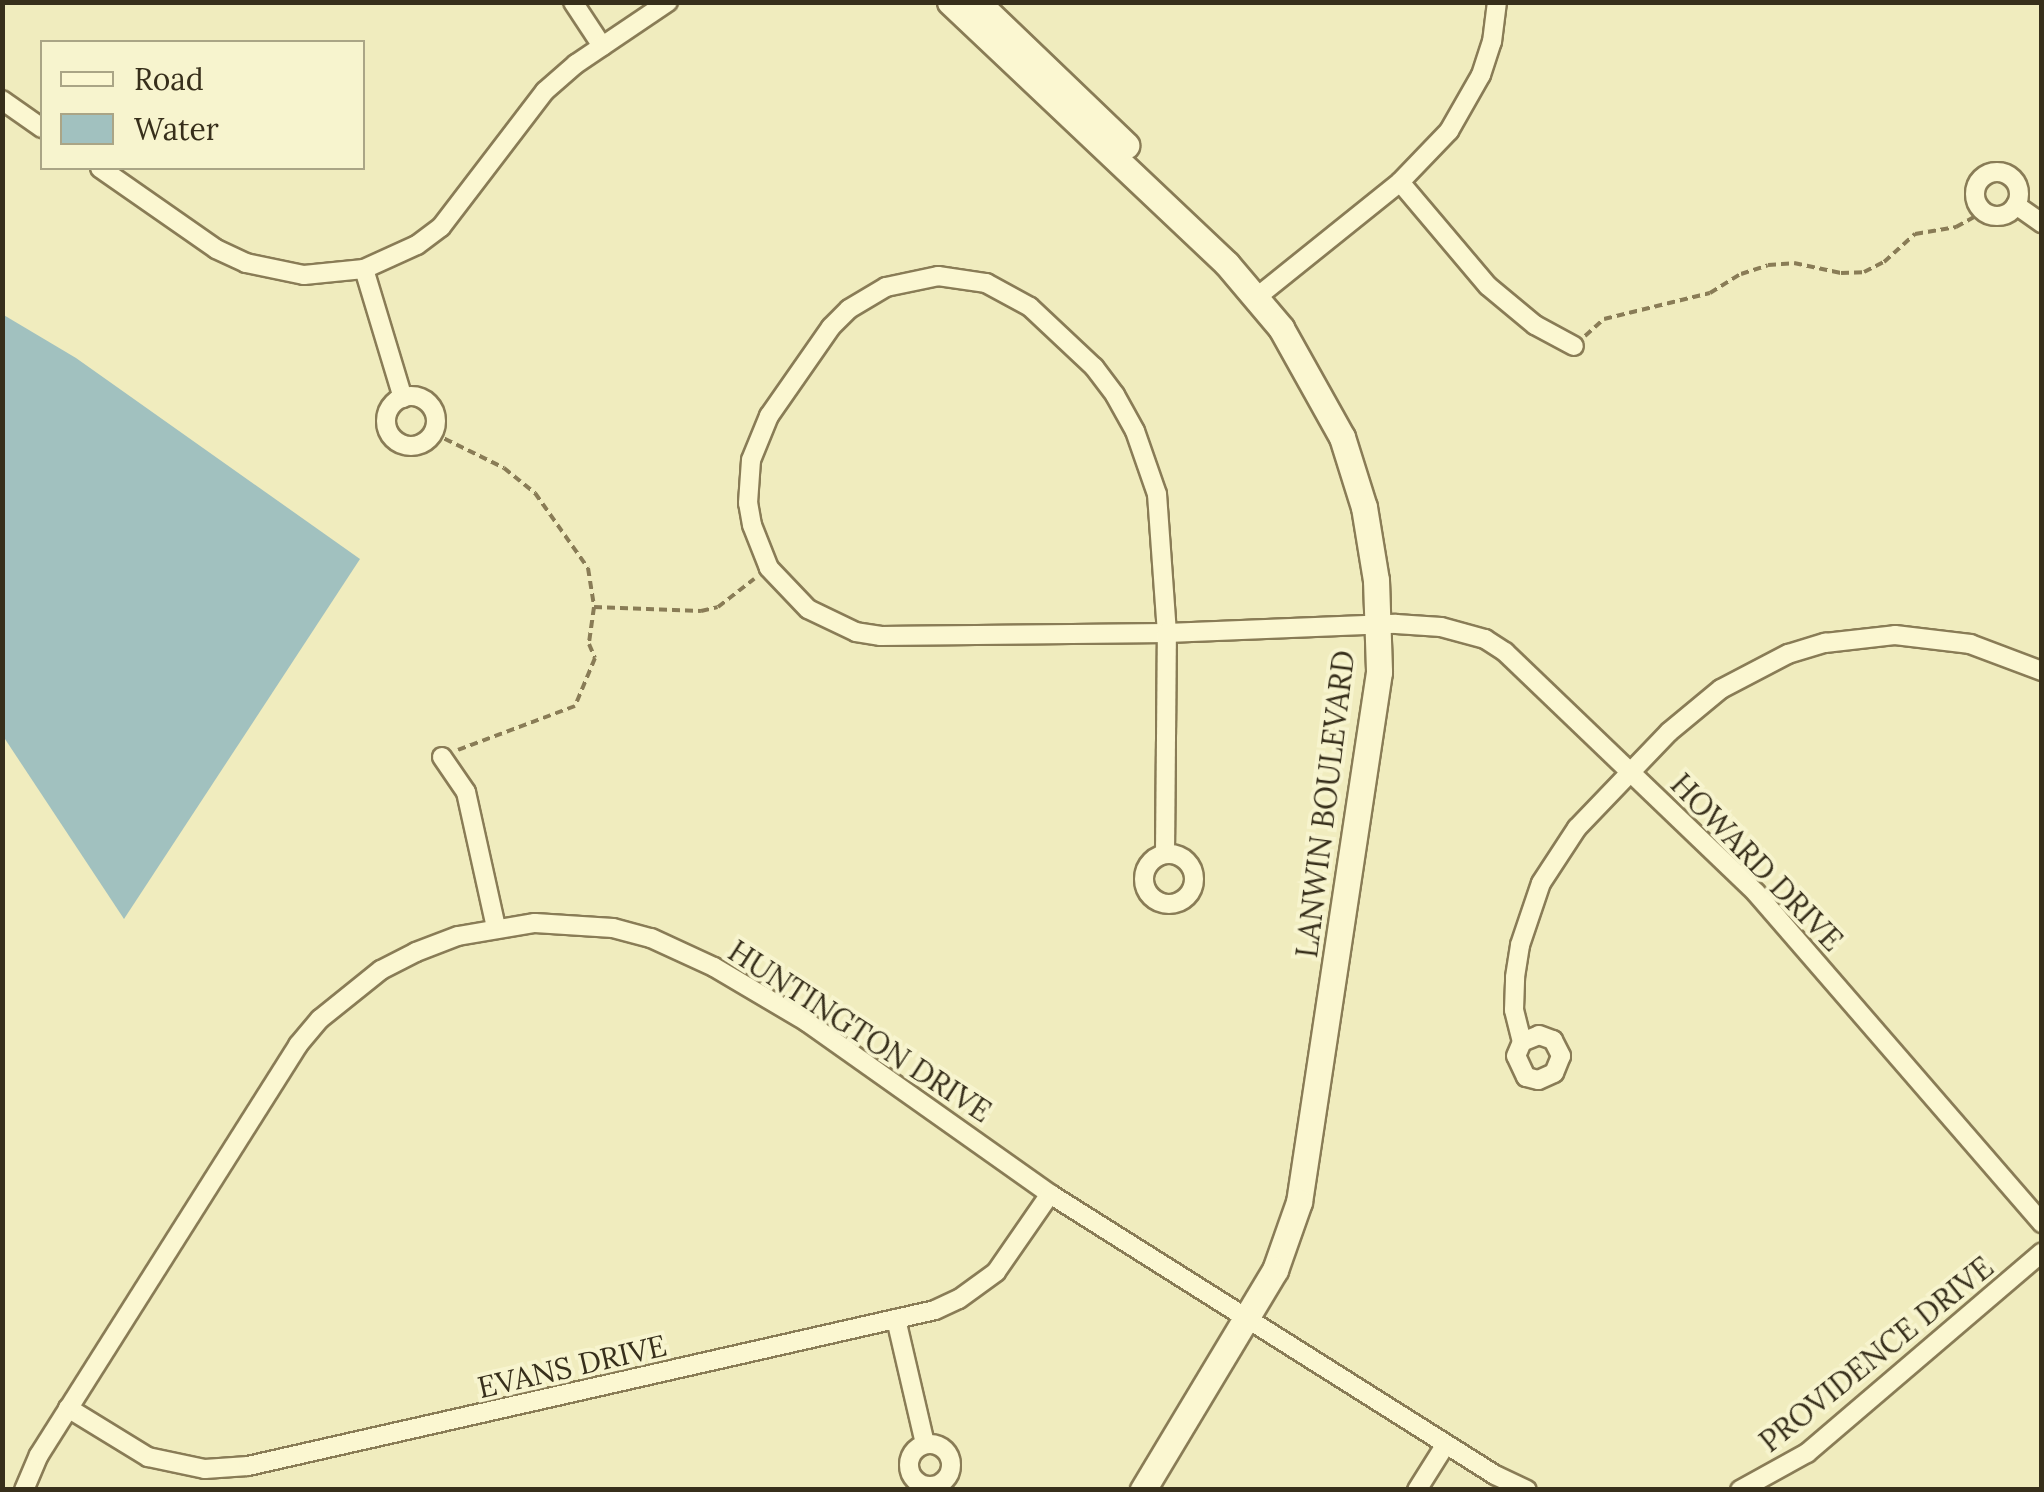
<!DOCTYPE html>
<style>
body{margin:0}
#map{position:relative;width:2044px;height:1492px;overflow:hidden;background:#f0ecbe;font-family:Lora,serif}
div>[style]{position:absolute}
.water>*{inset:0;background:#a1c1bf}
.path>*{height:4px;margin-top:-2px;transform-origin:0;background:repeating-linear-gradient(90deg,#897c56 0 8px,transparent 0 13px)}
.roads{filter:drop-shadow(2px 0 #897c56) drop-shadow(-2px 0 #897c56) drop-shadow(0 2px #897c56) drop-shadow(0 -2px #897c56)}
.street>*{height:18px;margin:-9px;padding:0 9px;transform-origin:9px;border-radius:9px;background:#fbf7d1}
.street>.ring{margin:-9px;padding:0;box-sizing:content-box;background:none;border:18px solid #fbf7d1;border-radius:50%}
.secondary>*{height:25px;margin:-12.5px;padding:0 12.5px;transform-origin:12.5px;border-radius:12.5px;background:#fbf7d1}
span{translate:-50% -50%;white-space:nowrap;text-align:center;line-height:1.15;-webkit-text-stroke:8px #f7f4ce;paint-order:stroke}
.street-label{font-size:30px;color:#372f1b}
.frame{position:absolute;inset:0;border:5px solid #372f1b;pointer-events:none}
.legend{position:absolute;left:40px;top:40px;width:325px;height:130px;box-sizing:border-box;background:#f7f4ce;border:2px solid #aaa586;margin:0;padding:12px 18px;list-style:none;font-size:30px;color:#372f1b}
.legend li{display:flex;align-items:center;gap:20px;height:50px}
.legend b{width:50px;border:2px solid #aaa586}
</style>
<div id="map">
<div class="water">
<i style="clip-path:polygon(2px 314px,76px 358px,360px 559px,124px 919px,3px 736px)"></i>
</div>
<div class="path">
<i style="left:1585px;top:336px;width:25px;rotate:-42deg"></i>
<i style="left:1604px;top:319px;width:109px;rotate:-13.8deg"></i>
<i style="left:1710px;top:293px;width:36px;rotate:-32deg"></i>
<i style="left:1741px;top:274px;width:28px;rotate:-18deg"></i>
<i style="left:1768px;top:265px;width:26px;rotate:-4deg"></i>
<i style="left:1794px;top:263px;width:48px;rotate:12deg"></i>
<i style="left:1841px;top:273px;width:23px;rotate:-2deg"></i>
<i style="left:1864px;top:272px;width:22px;rotate:-27deg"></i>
<i style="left:1884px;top:262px;width:42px;rotate:-42.1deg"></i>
<i style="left:1915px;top:234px;width:42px;rotate:-9.7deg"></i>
<i style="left:1956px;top:227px;width:31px;rotate:-29deg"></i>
<i style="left:433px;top:433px;width:79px;rotate:26.2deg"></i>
<i style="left:504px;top:468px;width:40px;rotate:39deg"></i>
<i style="left:535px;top:493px;width:92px;rotate:54.8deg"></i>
<i style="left:588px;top:568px;width:39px;rotate:81deg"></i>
<i style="left:594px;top:607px;width:37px;rotate:98deg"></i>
<i style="left:589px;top:644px;width:15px;rotate:67deg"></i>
<i style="left:595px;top:658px;width:52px;rotate:112.6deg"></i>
<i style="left:575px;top:706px;width:125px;rotate:159.4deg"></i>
<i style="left:594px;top:607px;width:107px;rotate:2.1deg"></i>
<i style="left:701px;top:611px;width:17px;rotate:-13deg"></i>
<i style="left:718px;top:607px;width:46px;rotate:-37.9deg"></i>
</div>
<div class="roads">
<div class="street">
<i style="left:573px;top:2px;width:53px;rotate:56.6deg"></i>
<i style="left:2px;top:100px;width:49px;rotate:35deg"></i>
<i style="left:100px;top:168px;width:141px;rotate:34.9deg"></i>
<i style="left:216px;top:249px;width:33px;rotate:25deg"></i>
<i style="left:246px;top:263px;width:59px;rotate:11.7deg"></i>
<i style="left:304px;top:275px;width:60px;rotate:-5.7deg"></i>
<i style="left:364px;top:269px;width:58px;rotate:-24.4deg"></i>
<i style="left:417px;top:245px;width:30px;rotate:-37deg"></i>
<i style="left:441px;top:227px;width:171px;rotate:-52.6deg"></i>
<i style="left:545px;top:91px;width:41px;rotate:-41.1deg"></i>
<i style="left:576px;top:64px;width:111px;rotate:-34deg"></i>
<i class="ring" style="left:1975px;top:172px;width:26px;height:26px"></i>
<i style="left:1400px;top:182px;width:136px;rotate:49.8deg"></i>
<i style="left:1488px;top:286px;width:61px;rotate:39.7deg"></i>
<i style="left:1535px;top:325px;width:44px;rotate:28.3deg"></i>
<i style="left:2016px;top:205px;width:32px;rotate:35deg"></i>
<i style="left:364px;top:269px;width:135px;rotate:73.2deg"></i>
<i style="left:938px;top:276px;width:49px;rotate:8.3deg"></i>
<i style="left:986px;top:283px;width:50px;rotate:28.6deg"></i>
<i style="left:1030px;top:307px;width:88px;rotate:43.2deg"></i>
<i style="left:1094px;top:367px;width:35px;rotate:53deg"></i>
<i style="left:1115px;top:395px;width:41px;rotate:60.9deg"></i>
<i style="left:1135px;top:431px;width:67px;rotate:70.8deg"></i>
<i style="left:1157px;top:494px;width:139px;rotate:85.9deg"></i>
<i style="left:1167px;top:633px;width:286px;rotate:179.4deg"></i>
<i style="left:881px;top:636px;width:25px;rotate:-171deg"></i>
<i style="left:856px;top:632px;width:53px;rotate:-154.4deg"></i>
<i style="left:808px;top:609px;width:57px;rotate:-133.6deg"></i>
<i style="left:769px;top:568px;width:46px;rotate:-111.6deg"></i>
<i style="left:752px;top:525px;width:22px;rotate:-100deg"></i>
<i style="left:748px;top:503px;width:43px;rotate:-86deg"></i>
<i style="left:751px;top:460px;width:48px;rotate:-67.8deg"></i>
<i style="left:769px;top:416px;width:108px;rotate:-55.1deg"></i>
<i style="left:831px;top:327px;width:25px;rotate:-45deg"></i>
<i style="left:849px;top:309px;width:43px;rotate:-30.7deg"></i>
<i style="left:886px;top:287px;width:53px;rotate:-11.9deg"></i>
<i style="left:1257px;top:297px;width:184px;rotate:-38.8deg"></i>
<i style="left:1400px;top:182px;width:71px;rotate:-46.1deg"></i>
<i style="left:1449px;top:131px;width:64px;rotate:-60.3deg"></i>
<i style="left:1481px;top:75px;width:35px;rotate:-72deg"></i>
<i style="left:1492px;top:42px;width:40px;rotate:-82.9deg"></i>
<i class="ring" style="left:386px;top:396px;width:32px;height:32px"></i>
<i style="left:442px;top:757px;width:42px;rotate:55.6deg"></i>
<i style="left:466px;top:792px;width:138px;rotate:77.5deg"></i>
<i style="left:1165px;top:853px;width:220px;rotate:-89.5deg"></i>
<i style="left:1167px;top:633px;width:229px;rotate:-2.3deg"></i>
<i style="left:1396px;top:624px;width:45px;rotate:3.8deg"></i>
<i style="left:1441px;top:627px;width:46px;rotate:15.3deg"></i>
<i style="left:1485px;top:639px;width:24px;rotate:33deg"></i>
<i style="left:1505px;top:652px;width:348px;rotate:43.8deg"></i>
<i style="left:1756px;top:893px;width:437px;rotate:49.1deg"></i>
<i class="ring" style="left:1144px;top:854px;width:32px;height:32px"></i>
<i style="left:1522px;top:1042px;width:18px;rotate:-22deg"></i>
<i style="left:1539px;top:1035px;width:15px;rotate:20deg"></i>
<i style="left:1553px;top:1040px;width:18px;rotate:63deg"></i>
<i style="left:1561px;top:1056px;width:18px;rotate:112deg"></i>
<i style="left:1554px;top:1073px;width:17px;rotate:156deg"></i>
<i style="left:1538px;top:1080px;width:12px;rotate:-166deg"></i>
<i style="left:1526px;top:1077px;width:23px;rotate:-115deg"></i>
<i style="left:1516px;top:1056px;width:15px;rotate:-67deg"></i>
<i style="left:1522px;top:1042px;width:33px;rotate:-104deg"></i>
<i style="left:1514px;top:1010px;width:33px;rotate:-88deg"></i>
<i style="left:1515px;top:977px;width:32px;rotate:-81deg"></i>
<i style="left:1520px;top:945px;width:65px;rotate:-71.3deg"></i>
<i style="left:1541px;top:883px;width:66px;rotate:-56.8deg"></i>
<i style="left:1577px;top:828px;width:133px;rotate:-46.2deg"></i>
<i style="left:1669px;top:732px;width:67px;rotate:-39.6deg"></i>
<i style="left:1721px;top:689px;width:76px;rotate:-27.6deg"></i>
<i style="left:1788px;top:654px;width:39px;rotate:-17deg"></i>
<i style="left:1825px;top:643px;width:70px;rotate:-6.5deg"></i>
<i style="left:1895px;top:635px;width:76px;rotate:6.8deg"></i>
<i style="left:1970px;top:644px;width:77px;rotate:20.6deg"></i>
<i style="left:896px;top:1319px;width:128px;rotate:76.9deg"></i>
<i style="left:68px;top:1408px;width:94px;rotate:31.5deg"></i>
<i style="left:148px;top:1457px;width:58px;rotate:11.9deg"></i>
<i style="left:205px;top:1469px;width:43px;rotate:-4deg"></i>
<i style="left:248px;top:1466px;width:704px;rotate:-12.79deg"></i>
<i style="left:935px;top:1310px;width:26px;rotate:-25deg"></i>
<i style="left:959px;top:1299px;width:46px;rotate:-36.1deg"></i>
<i style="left:996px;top:1272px;width:95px;rotate:-55.3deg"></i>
<i class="ring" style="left:909px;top:1444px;width:24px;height:24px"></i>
<i style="left:24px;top:1490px;width:38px;rotate:-67deg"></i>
<i style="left:39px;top:1455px;width:485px;rotate:-57.7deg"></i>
<i style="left:298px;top:1045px;width:34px;rotate:-50deg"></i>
<i style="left:320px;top:1019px;width:78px;rotate:-38.8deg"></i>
<i style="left:381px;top:970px;width:39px;rotate:-27deg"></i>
<i style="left:416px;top:952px;width:45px;rotate:-20.9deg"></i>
<i style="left:458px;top:936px;width:78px;rotate:-9.6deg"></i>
<i style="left:535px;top:923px;width:78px;rotate:3.7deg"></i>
<i style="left:613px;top:928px;width:39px;rotate:15deg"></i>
<i style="left:651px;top:938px;width:69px;rotate:24.7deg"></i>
<i style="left:714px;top:967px;width:108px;rotate:30.6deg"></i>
<i style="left:807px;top:1022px;width:298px;rotate:35.3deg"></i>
<i style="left:1050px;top:1194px;width:526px;rotate:32.27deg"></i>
<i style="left:1495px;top:1475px;width:35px;rotate:25deg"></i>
<i style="left:1417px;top:1490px;width:54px;rotate:-57.8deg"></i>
<i style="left:1740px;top:1490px;width:77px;rotate:-28.9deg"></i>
<i style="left:1807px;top:1453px;width:309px;rotate:-40.5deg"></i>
</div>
<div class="secondary">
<i style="left:950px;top:2px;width:381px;rotate:43.4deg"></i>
<i style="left:1227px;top:264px;width:84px;rotate:49.8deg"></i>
<i style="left:1281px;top:328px;width:125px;rotate:60.8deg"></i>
<i style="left:1342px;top:437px;width:73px;rotate:72.6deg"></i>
<i style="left:1364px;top:507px;width:74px;rotate:80.7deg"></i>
<i style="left:1376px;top:580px;width:92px;rotate:88.1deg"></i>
<i style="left:1379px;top:672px;width:536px;rotate:98.58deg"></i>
<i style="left:1299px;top:1202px;width:72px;rotate:109.4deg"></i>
<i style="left:1275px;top:1270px;width:257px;rotate:121deg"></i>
<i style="left:977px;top:2px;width:207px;rotate:43.8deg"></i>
</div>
</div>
<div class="street-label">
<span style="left:1325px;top:804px;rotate:-83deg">LANWIN BOULEVARD</span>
<span style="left:1757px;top:862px;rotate:46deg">HOWARD DRIVE</span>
<span style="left:860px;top:1031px;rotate:33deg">HUNTINGTON DRIVE</span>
<span style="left:1876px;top:1354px;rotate:-39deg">PROVIDENCE DRIVE</span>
<span style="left:572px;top:1366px;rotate:-13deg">EVANS DRIVE</span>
</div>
<div class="frame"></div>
<ul class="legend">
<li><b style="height:12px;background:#fbf7d1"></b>Road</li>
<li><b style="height:28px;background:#a1c1bf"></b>Water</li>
</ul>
</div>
